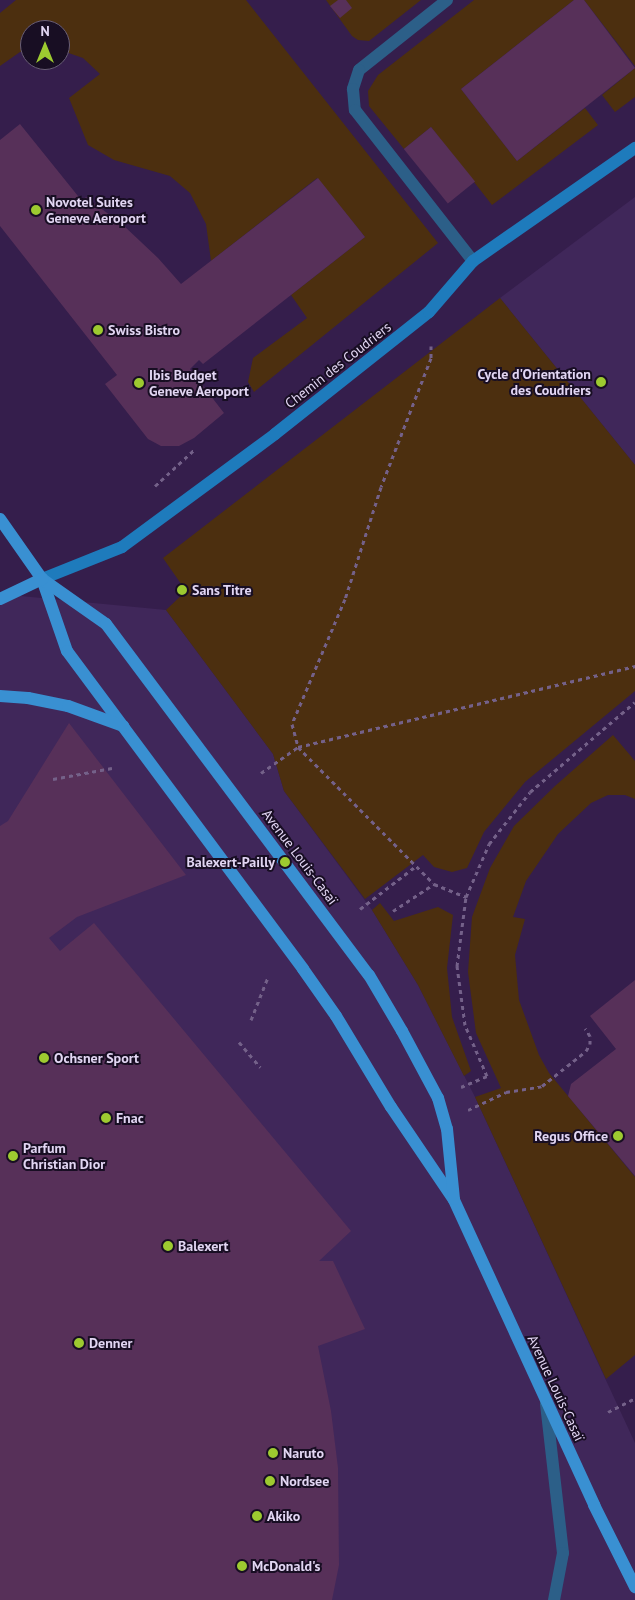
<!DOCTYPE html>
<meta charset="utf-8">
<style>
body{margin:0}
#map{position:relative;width:635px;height:1600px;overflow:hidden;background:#351e4c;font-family:"PT Sans",sans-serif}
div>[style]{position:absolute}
.built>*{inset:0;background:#40275a}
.green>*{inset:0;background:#4c2f0f}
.building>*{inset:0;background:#573059;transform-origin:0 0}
.path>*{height:3px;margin-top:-1.5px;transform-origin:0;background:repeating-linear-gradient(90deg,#746189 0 4px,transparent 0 8px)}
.lane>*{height:12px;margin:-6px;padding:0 6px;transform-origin:6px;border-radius:6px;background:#2c5f88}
.street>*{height:12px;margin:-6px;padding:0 6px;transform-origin:6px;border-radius:6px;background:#2c5f88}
.secondary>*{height:12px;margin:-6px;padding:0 6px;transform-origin:6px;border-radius:6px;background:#1e7bbc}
.primary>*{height:12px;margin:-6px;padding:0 6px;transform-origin:6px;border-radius:6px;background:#3990d2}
.dots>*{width:14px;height:14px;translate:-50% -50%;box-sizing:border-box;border:2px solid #180e23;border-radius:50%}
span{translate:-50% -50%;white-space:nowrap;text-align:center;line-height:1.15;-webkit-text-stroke:4px #180e23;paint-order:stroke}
.poi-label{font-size:14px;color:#e2d6f3;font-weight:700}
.left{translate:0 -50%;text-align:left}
.right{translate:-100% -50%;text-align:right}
.street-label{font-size:14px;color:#e2d6f3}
.north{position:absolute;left:20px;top:20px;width:50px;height:50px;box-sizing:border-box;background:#180e23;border:1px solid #695e76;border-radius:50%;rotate:0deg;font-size:14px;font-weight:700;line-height:20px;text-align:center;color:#e2d6f3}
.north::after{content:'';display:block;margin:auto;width:18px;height:22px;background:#9dca30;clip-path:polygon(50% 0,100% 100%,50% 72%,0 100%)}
</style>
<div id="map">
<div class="built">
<i style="clip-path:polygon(635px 197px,635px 465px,500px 298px)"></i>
<i style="clip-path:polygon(0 594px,166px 610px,273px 754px,284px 791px,372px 910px,418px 985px,475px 1097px,635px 1443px,635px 1600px,0 1600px)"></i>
</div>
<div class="green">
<i style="clip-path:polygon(16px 0,246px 0,438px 243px,254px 392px,248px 382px,253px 358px,307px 318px,291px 295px,365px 237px,317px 178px,211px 261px,206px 224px,190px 193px,170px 176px,114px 160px,88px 145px,69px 98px,100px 74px,83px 58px,60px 50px,60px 30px,30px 30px,30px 51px,20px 52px,0 66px,0 13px)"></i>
<i style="clip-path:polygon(326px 0,421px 0,369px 41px,358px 40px,352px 36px)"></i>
<i style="clip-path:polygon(474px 0,574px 0,461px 89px,517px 161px,585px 108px,598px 125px,492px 205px,431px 127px,404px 149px,369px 106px,368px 91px,378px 75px)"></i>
<i style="clip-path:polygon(584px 0,635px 0,635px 66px)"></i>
<i style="clip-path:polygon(635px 68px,635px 97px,615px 112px,602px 95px)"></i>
<i style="clip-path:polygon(500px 298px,635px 465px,635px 691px,525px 782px,484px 832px,467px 868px,452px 872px,434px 867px,423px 855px,365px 899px,284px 791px,273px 754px,166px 610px,186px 591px,163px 558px)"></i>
<i style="clip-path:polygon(613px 735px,635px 761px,635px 799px,625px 795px,608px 795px,591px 803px,558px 834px,526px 881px,513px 917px,525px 919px,515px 955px,519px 1000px,539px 1055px,549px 1073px,635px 1177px,635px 1355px,606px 1379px,475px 1097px,501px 1088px,476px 1033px,468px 972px,472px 917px,490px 868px,514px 826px,555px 786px)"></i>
<i style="clip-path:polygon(380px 903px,394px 921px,438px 907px,453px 915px,447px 968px,452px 1017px,471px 1071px,464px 1076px,418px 985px,372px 910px)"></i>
</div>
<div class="building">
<i style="clip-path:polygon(338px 0,346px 0,352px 8px,340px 18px,330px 6px)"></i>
<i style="clip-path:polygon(574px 0,584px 0,635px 68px,517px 161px,461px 89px)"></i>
<i style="clip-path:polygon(20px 124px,82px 201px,86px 197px,123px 225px,158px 258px,181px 284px,318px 178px,365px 237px,203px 364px,199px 360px,190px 369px,224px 413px,194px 438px,179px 446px,161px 446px,148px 439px,105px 384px,117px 375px,0 226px,0 140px)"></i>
<i style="left:431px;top:127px;width:70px;height:35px;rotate:51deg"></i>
<i style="clip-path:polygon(69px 723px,186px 875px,77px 917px,49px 938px,60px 951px,94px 923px,351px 1231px,319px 1261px,333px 1261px,365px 1329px,318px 1346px,331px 1411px,338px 1468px,339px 1565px,332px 1600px,0 1600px,0 826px,8px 821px)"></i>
<i style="clip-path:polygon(635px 980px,635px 1176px,568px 1096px,571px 1084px,616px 1049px,590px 1016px)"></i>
</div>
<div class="path">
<i style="left:431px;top:346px;width:12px;rotate:90deg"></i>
<i style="left:431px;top:358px;width:138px;rotate:111.2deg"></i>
<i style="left:381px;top:487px;width:118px;rotate:107.8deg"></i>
<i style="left:345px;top:599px;width:136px;rotate:113deg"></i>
<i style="left:292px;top:724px;width:24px;rotate:75deg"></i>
<i style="left:298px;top:747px;width:193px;rotate:45.2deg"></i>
<i style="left:434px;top:884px;width:35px;rotate:22deg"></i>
<i style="left:155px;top:486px;width:54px;rotate:-42.8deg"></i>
<i style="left:261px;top:773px;width:45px;rotate:-35.1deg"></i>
<i style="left:298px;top:747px;width:347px;rotate:-13.5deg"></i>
<i style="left:53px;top:779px;width:60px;rotate:-10.6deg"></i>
<i style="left:360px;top:909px;width:71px;rotate:-37.5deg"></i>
<i style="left:393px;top:911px;width:49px;rotate:-33.4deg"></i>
<i style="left:251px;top:1020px;width:46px;rotate:-68.4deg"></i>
<i style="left:239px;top:1042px;width:33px;rotate:50deg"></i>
<i style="left:461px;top:1087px;width:28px;rotate:-23deg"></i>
<i style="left:487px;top:1076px;width:56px;rotate:-113.3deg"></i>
<i style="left:465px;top:1025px;width:60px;rotate:-97.7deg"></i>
<i style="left:457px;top:966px;width:70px;rotate:-82.6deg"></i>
<i style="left:466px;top:897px;width:58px;rotate:-66.5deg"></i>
<i style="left:489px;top:844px;width:66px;rotate:-51.7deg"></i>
<i style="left:530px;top:792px;width:138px;rotate:-40.6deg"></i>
<i style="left:468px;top:1110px;width:42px;rotate:-25.3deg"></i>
<i style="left:506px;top:1092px;width:36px;rotate:-9deg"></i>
<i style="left:542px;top:1086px;width:56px;rotate:-38.5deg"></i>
<i style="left:586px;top:1051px;width:8px;rotate:-60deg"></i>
<i style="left:590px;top:1044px;width:8px;rotate:-90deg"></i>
<i style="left:590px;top:1036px;width:9px;rotate:-122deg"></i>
<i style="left:608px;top:1412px;width:30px;rotate:-27deg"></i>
</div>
<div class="lane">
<i style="left:447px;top:0;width:112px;rotate:141.5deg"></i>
<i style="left:359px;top:70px;width:20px;rotate:108deg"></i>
<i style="left:353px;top:89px;width:21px;rotate:85deg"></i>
<i style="left:355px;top:110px;width:192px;rotate:52deg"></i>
</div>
<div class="street">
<i style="left:546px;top:1404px;width:150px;rotate:83.5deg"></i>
<i style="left:563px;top:1553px;width:48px;rotate:100.8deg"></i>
</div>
<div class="secondary">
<i style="left:42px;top:579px;width:86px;rotate:-21.8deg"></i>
<i style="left:122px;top:547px;width:190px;rotate:-36.4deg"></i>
<i style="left:275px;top:434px;width:196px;rotate:-38.4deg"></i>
<i style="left:429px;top:312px;width:67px;rotate:-49.2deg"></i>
<i style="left:473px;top:261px;width:198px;rotate:-34.9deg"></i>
</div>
<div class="primary">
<i style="left:0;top:519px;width:73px;rotate:55deg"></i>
<i style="left:42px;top:579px;width:76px;rotate:70.9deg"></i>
<i style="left:67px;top:651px;width:396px;rotate:53.4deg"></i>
<i style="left:303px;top:969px;width:57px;rotate:54.9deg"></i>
<i style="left:336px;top:1016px;width:106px;rotate:58.9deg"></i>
<i style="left:391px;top:1107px;width:112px;rotate:55.9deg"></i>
<i style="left:454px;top:1200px;width:336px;rotate:65.3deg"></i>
<i style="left:594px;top:1505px;width:92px;rotate:63.4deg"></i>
<i style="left:42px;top:579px;width:78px;rotate:35.1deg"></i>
<i style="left:106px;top:624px;width:439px;rotate:53.2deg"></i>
<i style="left:369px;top:975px;width:65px;rotate:59.5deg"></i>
<i style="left:402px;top:1031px;width:76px;rotate:61.8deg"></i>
<i style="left:438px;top:1098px;width:32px;rotate:74deg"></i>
<i style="left:447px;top:1129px;width:70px;rotate:84.3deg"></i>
<i style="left:0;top:599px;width:47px;rotate:-25.5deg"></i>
<i style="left:0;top:696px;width:28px;rotate:4deg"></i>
<i style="left:28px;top:698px;width:41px;rotate:11.3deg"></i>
<i style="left:68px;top:706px;width:59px;rotate:20deg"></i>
</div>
<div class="dots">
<i style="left:36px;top:210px;background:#9dca30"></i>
<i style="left:98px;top:330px;background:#9dca30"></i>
<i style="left:601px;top:382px;background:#9dca30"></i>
<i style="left:139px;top:383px;background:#9dca30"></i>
<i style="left:182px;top:590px;background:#9dca30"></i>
<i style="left:285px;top:862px;background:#9dca30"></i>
<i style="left:44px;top:1058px;background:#9dca30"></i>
<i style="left:106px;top:1118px;background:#9dca30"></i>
<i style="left:618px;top:1136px;background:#9dca30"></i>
<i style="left:13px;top:1156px;background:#9dca30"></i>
<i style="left:168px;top:1246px;background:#9dca30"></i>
<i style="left:79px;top:1343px;background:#9dca30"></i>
<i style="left:273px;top:1453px;background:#9dca30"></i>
<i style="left:270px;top:1481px;background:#9dca30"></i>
<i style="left:257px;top:1516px;background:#9dca30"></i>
<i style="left:242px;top:1566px;background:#9dca30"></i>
</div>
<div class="poi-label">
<span class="left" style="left:46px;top:210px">Novotel Suites<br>Geneve Aeroport</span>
<span class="left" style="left:108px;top:330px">Swiss Bistro</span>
<span class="right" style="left:591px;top:382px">Cycle d'Orientation<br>des Coudriers</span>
<span class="left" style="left:149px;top:383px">Ibis Budget<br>Geneve Aeroport</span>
<span class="left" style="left:192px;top:590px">Sans Titre</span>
<span class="right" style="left:275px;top:862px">Balexert-Pailly</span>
<span class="left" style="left:54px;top:1058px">Ochsner Sport</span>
<span class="left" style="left:116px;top:1118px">Fnac</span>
<span class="right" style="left:608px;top:1136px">Regus Office</span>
<span class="left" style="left:23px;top:1156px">Parfum<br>Christian Dior</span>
<span class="left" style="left:178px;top:1246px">Balexert</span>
<span class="left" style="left:89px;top:1343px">Denner</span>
<span class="left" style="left:283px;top:1453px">Naruto</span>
<span class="left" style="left:280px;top:1481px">Nordsee</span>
<span class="left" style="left:267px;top:1516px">Akiko</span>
<span class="left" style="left:252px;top:1566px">McDonald's</span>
</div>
<div class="street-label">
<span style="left:338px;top:365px;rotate:-38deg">Chemin des Coudriers</span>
<span style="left:300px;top:857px;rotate:53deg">Avenue Louis-Casaï</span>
<span style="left:556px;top:1388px;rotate:65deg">Avenue Louis-Casaï</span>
</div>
<div class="north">N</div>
</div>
